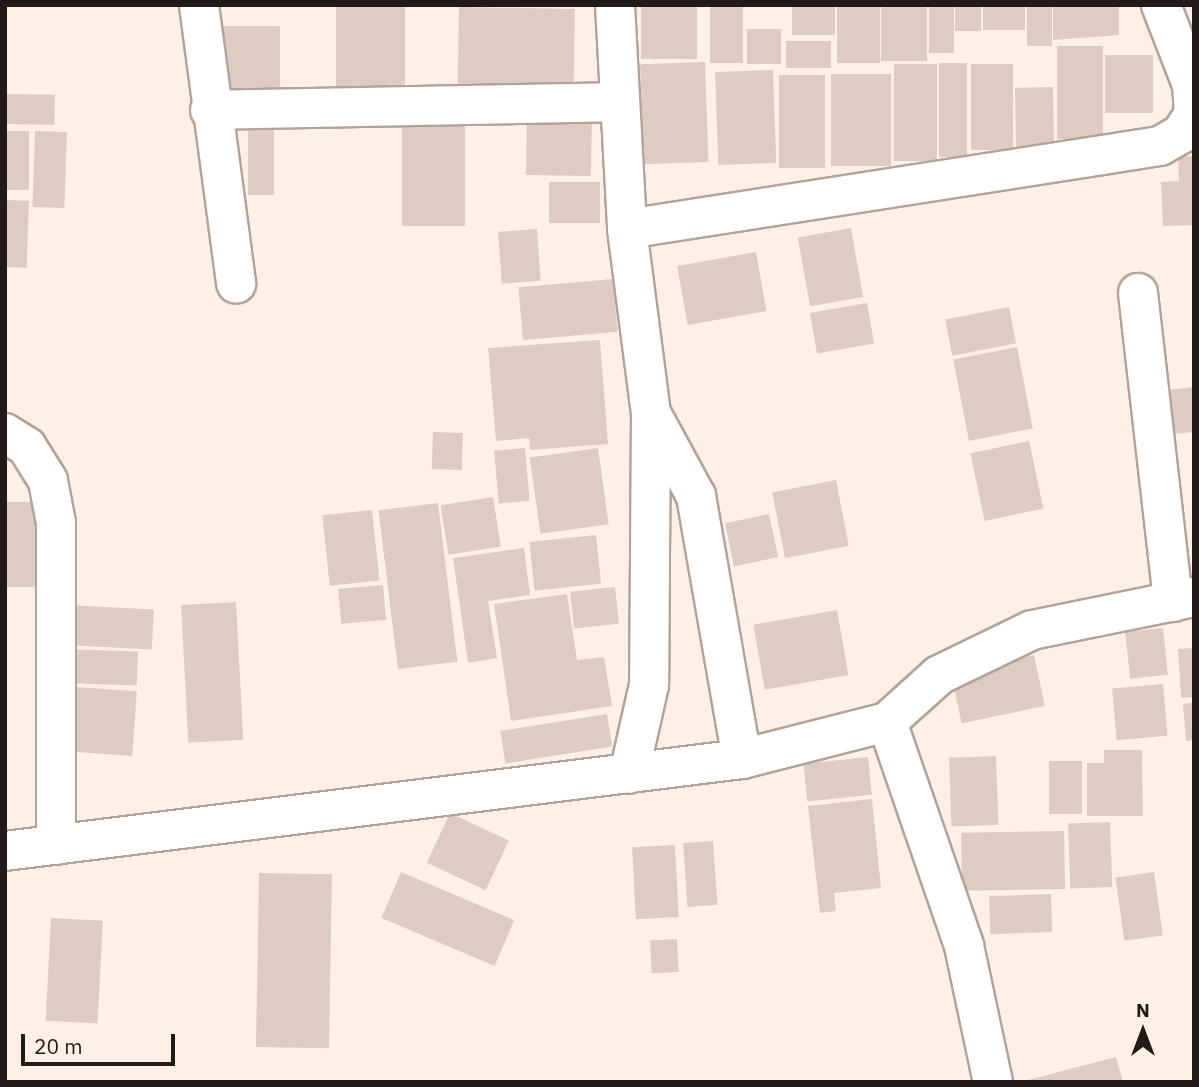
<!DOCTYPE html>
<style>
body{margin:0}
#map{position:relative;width:1199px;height:1087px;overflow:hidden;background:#fef0e7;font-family:"IBM Plex Sans",sans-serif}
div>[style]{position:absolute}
.building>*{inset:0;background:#ddccc1;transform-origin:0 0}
.roads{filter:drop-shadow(2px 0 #b3a398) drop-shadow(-2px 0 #b3a398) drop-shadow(0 2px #b3a398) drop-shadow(0 -2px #b3a398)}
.street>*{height:38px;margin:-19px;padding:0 19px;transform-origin:19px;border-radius:19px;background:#fff}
span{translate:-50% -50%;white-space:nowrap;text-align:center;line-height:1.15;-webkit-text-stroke:7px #fef0e7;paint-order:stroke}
.frame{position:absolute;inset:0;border:7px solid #211a17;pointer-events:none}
.north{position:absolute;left:1108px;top:996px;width:70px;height:70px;-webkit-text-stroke:5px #fef0e7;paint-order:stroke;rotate:0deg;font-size:19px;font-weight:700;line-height:28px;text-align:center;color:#211a17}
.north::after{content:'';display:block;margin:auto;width:24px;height:32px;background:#211a17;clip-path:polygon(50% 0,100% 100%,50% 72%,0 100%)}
.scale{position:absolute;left:21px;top:1034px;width:154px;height:32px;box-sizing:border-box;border:4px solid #211a17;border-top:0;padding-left:9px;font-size:21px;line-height:24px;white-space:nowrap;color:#211a17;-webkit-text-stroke:5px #fef0e7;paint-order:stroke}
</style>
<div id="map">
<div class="building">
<i style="left:336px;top:5px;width:69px;height:84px"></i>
<i style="left:641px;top:5px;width:56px;height:54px"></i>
<i style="left:710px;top:5px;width:33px;height:58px"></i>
<i style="left:792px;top:5px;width:43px;height:30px"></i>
<i style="left:837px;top:5px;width:43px;height:58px"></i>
<i style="left:881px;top:5px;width:46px;height:56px"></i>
<i style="left:929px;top:5px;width:25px;height:48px"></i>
<i style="left:955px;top:5px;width:26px;height:26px"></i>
<i style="left:983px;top:5px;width:42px;height:25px"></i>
<i style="left:1027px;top:5px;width:25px;height:41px"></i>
<i style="clip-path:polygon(1053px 5px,1119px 5px,1119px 35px,1053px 40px)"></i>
<i style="left:459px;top:7px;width:116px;height:78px;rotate:1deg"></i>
<i style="left:220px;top:26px;width:60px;height:67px"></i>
<i style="left:747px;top:29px;width:34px;height:35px"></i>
<i style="left:786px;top:41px;width:45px;height:27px"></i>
<i style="left:1057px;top:46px;width:46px;height:93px"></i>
<i style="left:1153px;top:55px;width:58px;height:48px;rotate:90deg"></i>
<i style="left:705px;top:62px;width:100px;height:65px;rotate:88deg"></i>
<i style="left:939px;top:63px;width:28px;height:94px"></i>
<i style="left:894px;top:64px;width:43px;height:97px"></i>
<i style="left:971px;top:64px;width:42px;height:86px"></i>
<i style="left:773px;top:70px;width:93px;height:58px;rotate:88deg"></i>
<i style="left:831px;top:74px;width:60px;height:92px"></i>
<i style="left:779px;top:75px;width:46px;height:93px"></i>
<i style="left:1053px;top:87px;width:59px;height:38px;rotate:89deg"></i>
<i style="left:5px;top:94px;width:50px;height:30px;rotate:1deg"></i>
<i style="left:527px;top:112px;width:65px;height:63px;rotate:1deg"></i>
<i style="left:402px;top:123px;width:63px;height:103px"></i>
<i style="left:248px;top:128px;width:26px;height:67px"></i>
<i style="left:5px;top:131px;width:24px;height:59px"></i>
<i style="left:35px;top:131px;width:32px;height:76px;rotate:2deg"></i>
<i style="clip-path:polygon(1194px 156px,1194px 225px,1163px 226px,1161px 182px,1179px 181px,1178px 157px)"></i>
<i style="left:549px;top:182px;width:51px;height:41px"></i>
<i style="left:5px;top:200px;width:24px;height:67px;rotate:2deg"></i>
<i style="left:851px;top:228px;width:70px;height:54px;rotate:80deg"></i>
<i style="left:537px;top:229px;width:52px;height:39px;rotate:86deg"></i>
<i style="left:756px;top:252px;width:60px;height:80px;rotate:80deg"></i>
<i style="left:613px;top:279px;width:53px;height:95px;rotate:85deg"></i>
<i style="left:867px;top:303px;width:41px;height:58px;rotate:80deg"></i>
<i style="left:1009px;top:307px;width:37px;height:65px;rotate:79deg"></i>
<i style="clip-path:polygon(600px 340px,608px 444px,530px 450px,529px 438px,496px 441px,488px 348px)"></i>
<i style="left:1017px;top:347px;width:83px;height:65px;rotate:79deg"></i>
<i style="clip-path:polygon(1194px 387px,1194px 432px,1172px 434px,1168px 390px)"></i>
<i style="left:433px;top:432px;width:30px;height:37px;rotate:2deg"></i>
<i style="left:1029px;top:441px;width:69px;height:60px;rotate:78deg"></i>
<i style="left:525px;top:448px;width:53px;height:31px;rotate:85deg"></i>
<i style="left:598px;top:448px;width:77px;height:69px;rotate:82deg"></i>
<i style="left:836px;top:480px;width:67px;height:65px;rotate:79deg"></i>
<i style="left:493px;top:497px;width:50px;height:53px;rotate:81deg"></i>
<i style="left:5px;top:502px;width:38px;height:85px"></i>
<i style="left:438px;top:503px;width:160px;height:60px;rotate:83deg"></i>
<i style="left:372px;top:510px;width:71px;height:50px;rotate:84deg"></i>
<i style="left:769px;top:514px;width:44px;height:45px;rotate:78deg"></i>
<i style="left:596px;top:535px;width:49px;height:67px;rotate:84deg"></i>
<i style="clip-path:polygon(524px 548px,530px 595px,488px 601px,497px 658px,468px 663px,453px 558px)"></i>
<i style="left:383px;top:585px;width:35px;height:45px;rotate:85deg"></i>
<i style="left:615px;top:587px;width:37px;height:45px;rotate:84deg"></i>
<i style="clip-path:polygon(567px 594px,577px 660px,604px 657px,612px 706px,511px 721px,494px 604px)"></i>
<i style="left:236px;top:602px;width:138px;height:55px;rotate:87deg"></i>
<i style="left:67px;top:605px;width:87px;height:40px;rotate:3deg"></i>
<i style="left:837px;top:610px;width:66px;height:85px;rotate:80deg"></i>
<i style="left:1163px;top:628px;width:47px;height:38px;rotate:84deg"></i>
<i style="clip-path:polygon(1194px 648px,1194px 697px,1181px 698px,1178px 649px)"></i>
<i style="left:64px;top:649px;width:74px;height:34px;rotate:2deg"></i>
<i style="left:1034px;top:655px;width:52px;height:85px;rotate:78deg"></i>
<i style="left:1163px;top:684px;width:52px;height:51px;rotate:85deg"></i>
<i style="left:63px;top:686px;width:74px;height:65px;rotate:4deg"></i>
<i style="clip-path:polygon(1194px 703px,1194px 740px,1186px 741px,1183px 704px)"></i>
<i style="left:607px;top:714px;width:33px;height:108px;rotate:81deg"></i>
<i style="clip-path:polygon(1104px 750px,1142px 750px,1143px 816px,1087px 816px,1087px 763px,1104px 763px)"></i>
<i style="left:996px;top:756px;width:69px;height:47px;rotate:88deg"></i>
<i style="left:868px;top:757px;width:38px;height:65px;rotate:84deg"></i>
<i style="left:1049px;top:761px;width:33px;height:53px"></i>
<i style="clip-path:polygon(872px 799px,881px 888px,834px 893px,836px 911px,820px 913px,808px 806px)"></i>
<i style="left:450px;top:813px;width:65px;height:55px;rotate:25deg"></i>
<i style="left:1110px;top:822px;width:65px;height:42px;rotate:88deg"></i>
<i style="left:1064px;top:831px;width:58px;height:103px;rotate:89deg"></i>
<i style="left:713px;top:841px;width:64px;height:30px;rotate:86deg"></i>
<i style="left:675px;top:845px;width:72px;height:43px;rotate:87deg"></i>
<i style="left:401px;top:872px;width:123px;height:50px;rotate:23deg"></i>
<i style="left:1154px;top:872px;width:64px;height:39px;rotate:82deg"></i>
<i style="left:259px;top:873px;width:73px;height:174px;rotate:1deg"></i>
<i style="left:1051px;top:894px;width:38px;height:62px;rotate:88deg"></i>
<i style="left:51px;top:918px;width:52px;height:103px;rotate:3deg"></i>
<i style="left:677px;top:939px;width:33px;height:27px;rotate:87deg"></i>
<i style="clip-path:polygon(1116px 1057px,1123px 1082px,1025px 1082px,1024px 1081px)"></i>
</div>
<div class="roads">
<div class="street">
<i style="left:199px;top:5px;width:281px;rotate:82.4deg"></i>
<i style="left:615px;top:5px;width:224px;rotate:86.9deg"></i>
<i style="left:627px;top:229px;width:186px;rotate:82.6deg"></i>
<i style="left:651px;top:413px;width:272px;rotate:90.4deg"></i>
<i style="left:649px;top:685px;width:91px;rotate:102.7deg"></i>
<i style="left:1161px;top:5px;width:86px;rotate:68.8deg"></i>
<i style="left:1192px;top:85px;width:26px;rotate:86deg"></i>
<i style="left:210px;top:110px;width:409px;rotate:-1.1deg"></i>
<i style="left:627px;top:229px;width:539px;rotate:-8.85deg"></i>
<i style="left:1160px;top:146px;width:24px;rotate:-30deg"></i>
<i style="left:1181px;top:134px;width:24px;rotate:-57deg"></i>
<i style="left:1138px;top:293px;width:311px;rotate:83.5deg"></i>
<i style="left:652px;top:415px;width:92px;rotate:61.5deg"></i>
<i style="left:696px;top:496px;width:267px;rotate:80.1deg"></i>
<i style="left:5px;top:433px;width:26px;rotate:32deg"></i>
<i style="left:27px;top:447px;width:40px;rotate:58deg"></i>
<i style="left:48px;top:481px;width:43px;rotate:79.2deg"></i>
<i style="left:56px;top:523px;width:322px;rotate:90deg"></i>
<i style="left:887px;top:722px;width:237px;rotate:71deg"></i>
<i style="left:964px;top:946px;width:139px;rotate:78deg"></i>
<i style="left:5px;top:851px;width:743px;rotate:-7.12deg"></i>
<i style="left:742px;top:759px;width:150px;rotate:-14.3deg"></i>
<i style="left:887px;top:722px;width:70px;rotate:-42.1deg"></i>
<i style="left:939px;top:675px;width:103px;rotate:-25.8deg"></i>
<i style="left:1032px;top:630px;width:165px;rotate:-11.5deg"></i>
</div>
</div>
<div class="frame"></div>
<div class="north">N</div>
<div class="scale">20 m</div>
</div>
